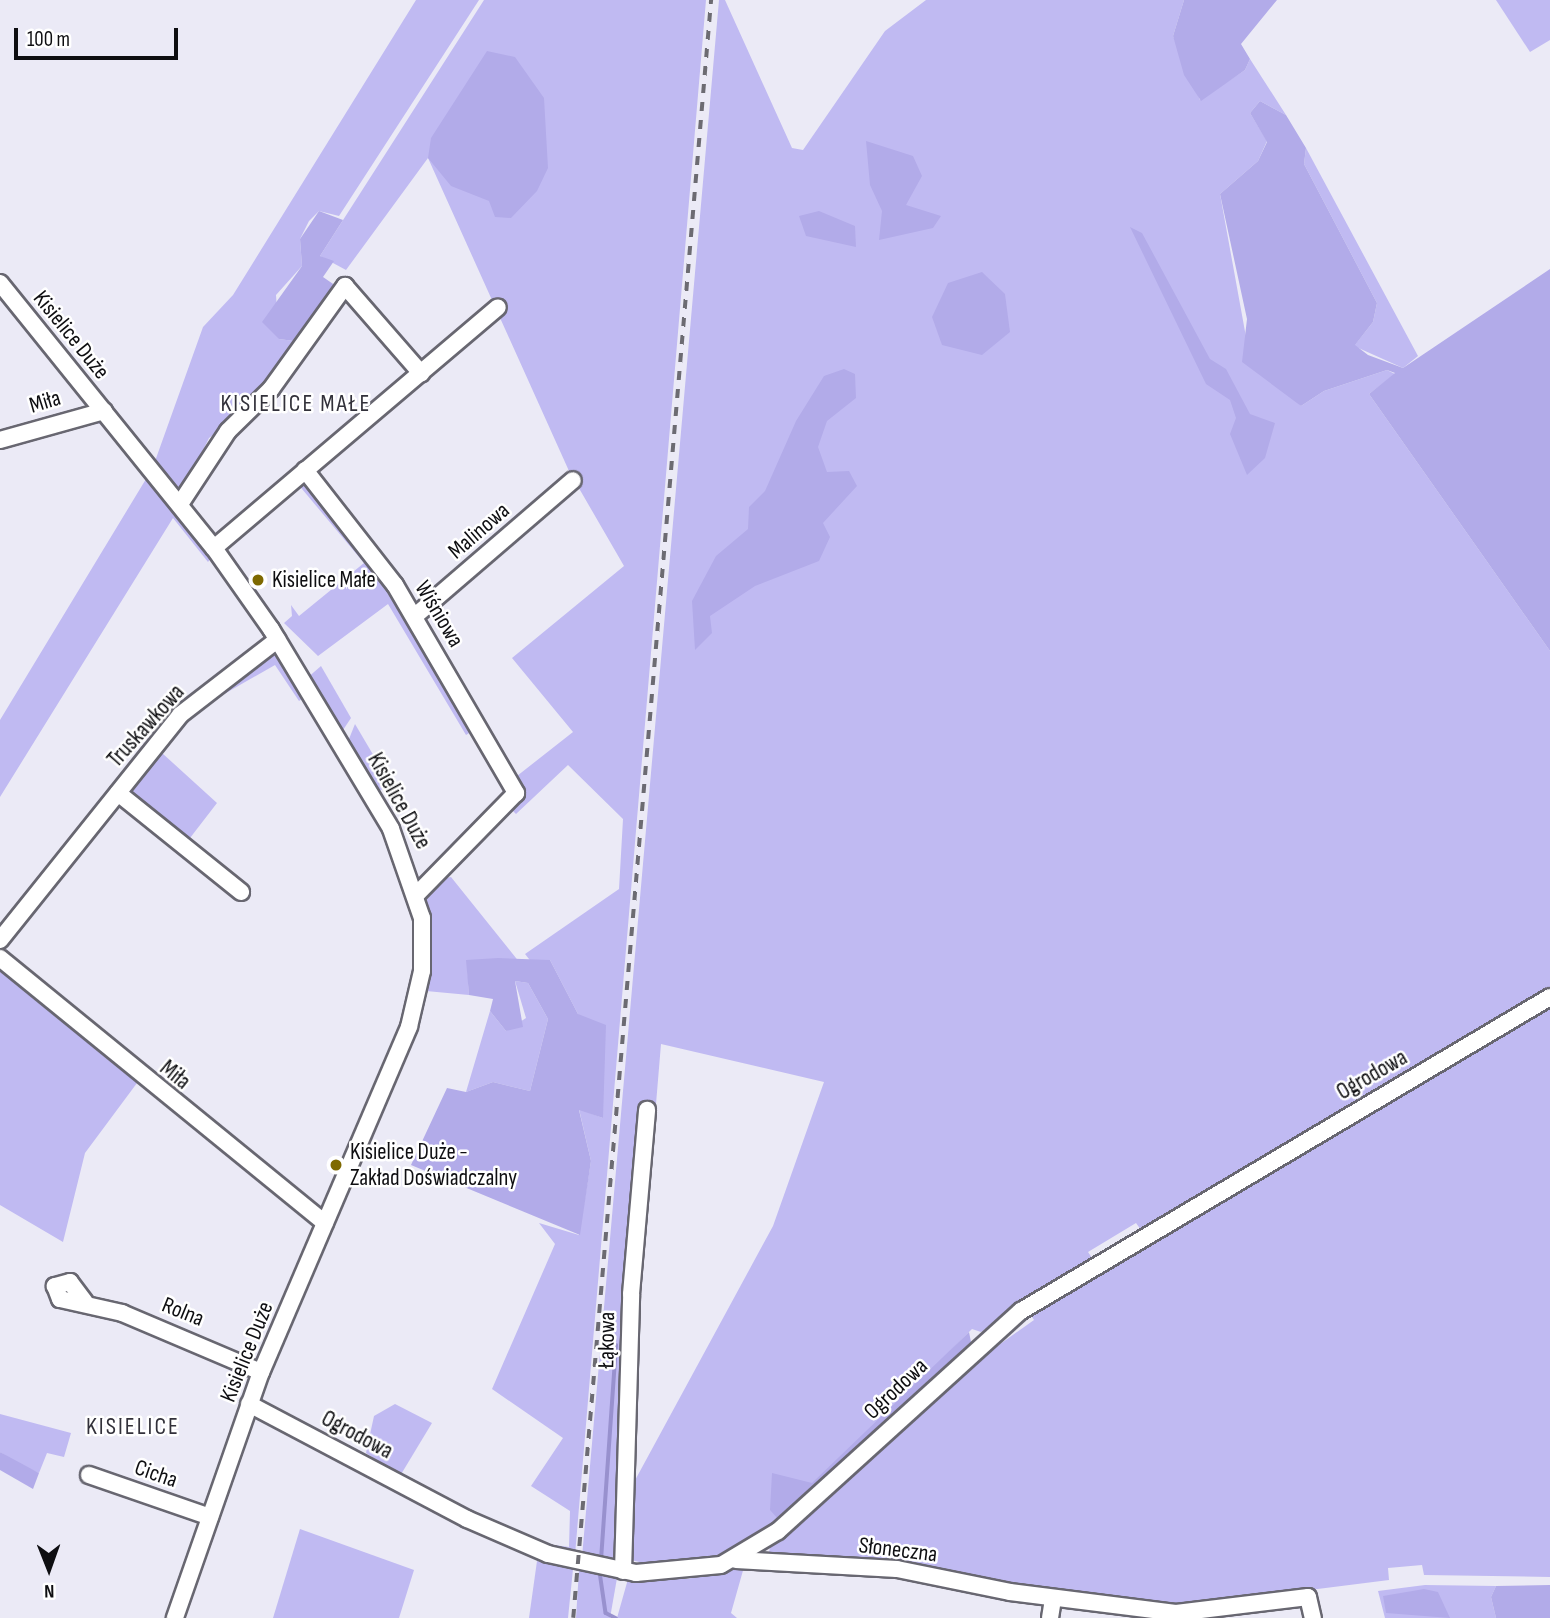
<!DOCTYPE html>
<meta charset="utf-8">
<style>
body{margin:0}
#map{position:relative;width:1550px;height:1618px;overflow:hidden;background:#ebeaf6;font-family:"Sofia Sans Condensed",sans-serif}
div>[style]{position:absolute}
.green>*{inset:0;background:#c0baf2}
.forest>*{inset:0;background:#b2abe9}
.stream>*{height:3.5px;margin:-1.75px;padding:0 1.75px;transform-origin:1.75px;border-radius:1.75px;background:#9891ce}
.roads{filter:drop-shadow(2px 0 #686771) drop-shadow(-2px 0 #686771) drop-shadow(0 2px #686771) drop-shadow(0 -2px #686771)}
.minor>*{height:16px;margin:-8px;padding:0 8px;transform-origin:8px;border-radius:8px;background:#fff}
.rail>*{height:3.5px;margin-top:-1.75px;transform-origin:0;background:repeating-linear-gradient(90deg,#6c6b72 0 9px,transparent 0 18px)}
.dots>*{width:19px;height:19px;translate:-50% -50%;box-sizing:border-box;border:4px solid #fff;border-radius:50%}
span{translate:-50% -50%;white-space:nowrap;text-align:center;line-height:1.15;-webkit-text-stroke:5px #fff;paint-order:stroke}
.street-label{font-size:23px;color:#0e0e11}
.poi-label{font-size:23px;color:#0e0e11}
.left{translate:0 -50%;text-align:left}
.neighbourhood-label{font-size:24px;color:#32313a;letter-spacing:2px}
.north{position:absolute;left:14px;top:1534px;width:70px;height:70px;-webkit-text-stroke:5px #fff;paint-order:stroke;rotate:179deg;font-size:19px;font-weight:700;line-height:28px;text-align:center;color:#0e0e11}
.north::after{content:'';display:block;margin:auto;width:24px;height:32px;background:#0e0e11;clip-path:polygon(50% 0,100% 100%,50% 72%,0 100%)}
.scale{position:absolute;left:14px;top:28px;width:164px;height:32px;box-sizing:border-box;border:4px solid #0e0e11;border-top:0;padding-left:9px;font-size:21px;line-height:24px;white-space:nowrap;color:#0e0e11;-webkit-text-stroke:5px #fff;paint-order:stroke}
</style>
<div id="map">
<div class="green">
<i style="clip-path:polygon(416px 0,479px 0,339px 216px,319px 211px,309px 221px,300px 239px,302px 266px,276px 295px,279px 339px,301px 342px,249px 408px,209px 438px,185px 487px,171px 487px,154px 464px,203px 327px,233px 295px)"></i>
<i style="clip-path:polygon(484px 0,706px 0,575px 1555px,532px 1542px,569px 1547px,570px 1511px,531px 1486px,563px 1438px,492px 1389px,555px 1244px,539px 1223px,579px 1235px,591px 1161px,579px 1109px,603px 1118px,578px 1014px,550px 960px,533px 964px,525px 954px,619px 889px,623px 819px,568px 765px,516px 814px,511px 809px,508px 762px,517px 776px,573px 732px,512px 658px,624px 566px,569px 471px,428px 158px,346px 270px,320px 256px)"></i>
<i style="clip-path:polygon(719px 0,725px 0,792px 148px,803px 150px,885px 31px,926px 0,1184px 0,1173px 36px,1200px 100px,1245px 70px,1250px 59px,1286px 115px,1260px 101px,1250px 113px,1267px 141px,1258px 161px,1220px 194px,1248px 348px,1301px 406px,1324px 391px,1387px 370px,1395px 374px,1369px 394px,1550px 651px,1550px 989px,1147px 1227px,1141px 1230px,1136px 1223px,1088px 1252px,1092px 1258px,981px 1332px,972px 1329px,769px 1530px,726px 1557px,668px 1569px,627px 1559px,633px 1484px,773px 1226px,824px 1082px,661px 1044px,656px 1104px,643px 1104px,618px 1552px,611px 1562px,582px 1557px)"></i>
<i style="clip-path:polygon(1496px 0,1550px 0,1550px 40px,1530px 52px)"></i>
<i style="clip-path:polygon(1306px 148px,1418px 356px,1403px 368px,1354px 346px,1373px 322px,1377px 303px,1304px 164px)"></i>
<i style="clip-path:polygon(101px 419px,213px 555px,208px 562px,173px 518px,0 797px,0 720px,146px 479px,101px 424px,90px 422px)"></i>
<i style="clip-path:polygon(306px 481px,368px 553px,474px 730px,466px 735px,388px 604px,318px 656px,284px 623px,292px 616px,291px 605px,299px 616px,364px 563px,297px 483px)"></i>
<i style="clip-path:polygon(273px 651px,303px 698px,299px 701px,275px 665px,198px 709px,162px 753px,217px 803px,190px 838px,200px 847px,196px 851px,128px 790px,191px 709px)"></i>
<i style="clip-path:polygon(321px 666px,351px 718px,341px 733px,306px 679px)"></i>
<i style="clip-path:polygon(355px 724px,391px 785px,379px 791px,347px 744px)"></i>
<i style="clip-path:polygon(451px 877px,520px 963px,467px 960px,469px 995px,426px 991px,431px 929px,426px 896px,439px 879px)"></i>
<i style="clip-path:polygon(0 965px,137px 1083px,85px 1153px,63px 1242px,0 1205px)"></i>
<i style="clip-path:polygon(515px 981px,528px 983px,548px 1019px,530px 1091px,493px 1082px,466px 1092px,490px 1011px,506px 1031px,526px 1018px)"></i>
<i style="clip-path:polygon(1550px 1002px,1550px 1577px,1424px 1575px,1422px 1565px,1388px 1568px,1389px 1580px,1176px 1607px,769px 1552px,771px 1543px,990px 1340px,996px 1347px,1034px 1320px,1029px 1312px)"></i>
<i style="clip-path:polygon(395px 1404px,432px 1423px,400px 1476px,366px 1453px,374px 1416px)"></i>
<i style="clip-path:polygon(0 1414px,71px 1433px,64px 1457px,47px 1453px,39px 1473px,15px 1462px,0 1452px)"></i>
<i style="clip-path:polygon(300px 1529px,414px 1570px,399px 1618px,273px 1618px)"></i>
<i style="clip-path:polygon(537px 1561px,573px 1569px,568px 1618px,529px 1618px)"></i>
<i style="clip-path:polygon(744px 1567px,731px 1613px,737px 1618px,617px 1618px,628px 1579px,687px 1579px)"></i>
<i style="clip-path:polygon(579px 1570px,617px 1578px,610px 1618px,576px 1618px)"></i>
<i style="clip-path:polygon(1425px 1585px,1496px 1586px,1491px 1597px,1496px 1618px,1385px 1618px,1378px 1591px)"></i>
</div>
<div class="forest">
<i style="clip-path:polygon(1184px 0,1277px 0,1241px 44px,1250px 59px,1245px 70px,1201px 101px,1184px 75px,1173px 36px)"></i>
<i style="clip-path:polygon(487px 51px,515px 57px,544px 98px,548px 168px,537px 191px,511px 218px,495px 217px,489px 201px,451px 186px,428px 158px,431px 138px)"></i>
<i style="clip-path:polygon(1260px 101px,1286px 115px,1306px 148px,1304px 164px,1377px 303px,1373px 322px,1355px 345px,1368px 355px,1403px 368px,1550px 269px,1550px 651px,1369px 394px,1395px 373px,1387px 370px,1324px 391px,1301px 406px,1242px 362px,1247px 319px,1220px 194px,1258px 161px,1267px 142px,1250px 113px)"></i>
<i style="clip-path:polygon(866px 141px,913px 156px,922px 176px,906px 205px,941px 216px,933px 228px,879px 240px,882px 211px,870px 185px)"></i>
<i style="clip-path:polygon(319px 211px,343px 220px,320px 256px,334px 261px,323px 277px,336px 286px,301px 342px,279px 339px,262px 322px,302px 266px,300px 239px)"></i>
<i style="clip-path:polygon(819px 211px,855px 226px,856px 247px,806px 236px,799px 216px)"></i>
<i style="clip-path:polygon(1130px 227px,1142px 233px,1210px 359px,1226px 369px,1250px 414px,1275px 423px,1265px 458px,1247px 475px,1230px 434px,1236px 418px,1230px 400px,1206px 384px)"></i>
<i style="clip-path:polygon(982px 272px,1005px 294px,1010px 332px,982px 355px,942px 345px,932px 317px,948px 283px)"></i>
<i style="clip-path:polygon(844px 369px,855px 374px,856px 398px,827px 421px,818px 447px,827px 472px,849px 471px,857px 486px,823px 523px,830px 537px,819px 561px,755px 586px,710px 616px,712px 633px,695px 650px,692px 601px,716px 556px,748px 529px,749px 507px,765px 491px,796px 421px,824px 376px)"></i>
<i style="clip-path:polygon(498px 958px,550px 960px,578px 1014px,606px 1025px,603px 1118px,579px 1110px,591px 1161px,580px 1235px,411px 1165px,447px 1088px,466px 1092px,493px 1082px,530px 1091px,548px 1019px,528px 983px,515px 981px,523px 1027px,506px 1031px,490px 1011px,493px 999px,469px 995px,466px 960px)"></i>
<i style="clip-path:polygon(969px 1332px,971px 1342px,797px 1505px,779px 1520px,770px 1510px,772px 1473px,812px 1483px)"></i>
<i style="clip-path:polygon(0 1452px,39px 1473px,33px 1489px,0 1470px)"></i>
<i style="clip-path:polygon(1550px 1585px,1550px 1618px,1496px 1618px,1491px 1597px,1496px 1586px)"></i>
<i style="clip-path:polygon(1424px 1589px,1438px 1592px,1450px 1618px,1386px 1613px,1383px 1596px)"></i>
</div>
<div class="stream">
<i style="left:601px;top:1560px;width:215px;rotate:-86deg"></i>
<i style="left:600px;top:1572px;width:41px;rotate:81.7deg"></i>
<i style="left:606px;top:1613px;width:11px;rotate:27deg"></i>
</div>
<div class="roads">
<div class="minor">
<i style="left:0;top:283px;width:341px;rotate:51.1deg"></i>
<i style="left:214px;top:548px;width:99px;rotate:54.9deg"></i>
<i style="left:271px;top:629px;width:233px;rotate:59deg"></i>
<i style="left:391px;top:829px;width:94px;rotate:70.8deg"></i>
<i style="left:422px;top:918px;width:53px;rotate:90deg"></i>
<i style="left:422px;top:971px;width:57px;rotate:103.1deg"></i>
<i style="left:409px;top:1027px;width:375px;rotate:113.2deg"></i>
<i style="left:261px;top:1372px;width:261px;rotate:109.3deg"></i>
<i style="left:0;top:440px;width:108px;rotate:-15.6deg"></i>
<i style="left:305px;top:470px;width:146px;rotate:52deg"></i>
<i style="left:395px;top:585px;width:241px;rotate:59.8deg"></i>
<i style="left:516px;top:793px;width:141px;rotate:134.4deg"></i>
<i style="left:180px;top:504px;width:87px;rotate:-56.7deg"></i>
<i style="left:228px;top:431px;width:60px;rotate:-44.3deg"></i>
<i style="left:271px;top:389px;width:127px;rotate:-54.3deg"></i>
<i style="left:345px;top:286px;width:116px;rotate:48.9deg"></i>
<i style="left:214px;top:548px;width:372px;rotate:-40.3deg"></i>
<i style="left:415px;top:616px;width:208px;rotate:-40.7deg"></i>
<i style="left:118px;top:793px;width:158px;rotate:38.8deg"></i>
<i style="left:0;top:940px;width:288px;rotate:-51.3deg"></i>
<i style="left:180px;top:715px;width:123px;rotate:-37.7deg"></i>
<i style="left:0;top:958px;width:419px;rotate:39.2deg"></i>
<i style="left:85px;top:1302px;width:25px;rotate:-127deg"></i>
<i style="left:70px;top:1282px;width:16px;rotate:165deg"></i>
<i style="left:55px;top:1286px;width:14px;rotate:69deg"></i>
<i style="left:60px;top:1299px;width:64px;rotate:12.7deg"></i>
<i style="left:122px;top:1313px;width:151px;rotate:23deg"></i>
<i style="left:249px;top:1404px;width:246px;rotate:27.8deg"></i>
<i style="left:467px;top:1519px;width:88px;rotate:23.4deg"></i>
<i style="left:548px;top:1554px;width:90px;rotate:12.2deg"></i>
<i style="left:636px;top:1573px;width:85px;rotate:-5.4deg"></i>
<i style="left:721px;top:1565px;width:66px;rotate:-30.8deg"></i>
<i style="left:778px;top:1531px;width:328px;rotate:-42.2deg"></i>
<i style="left:1021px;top:1311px;width:615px;rotate:-30.69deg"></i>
<i style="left:89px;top:1475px;width:128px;rotate:19.1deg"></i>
<i style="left:736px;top:1560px;width:161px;rotate:3.2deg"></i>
<i style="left:897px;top:1569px;width:115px;rotate:11.5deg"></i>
<i style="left:1010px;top:1592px;width:167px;rotate:7.2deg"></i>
<i style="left:1176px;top:1613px;width:133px;rotate:-6.9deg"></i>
<i style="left:1308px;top:1597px;width:22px;rotate:77deg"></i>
<i style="left:623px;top:1571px;width:277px;rotate:-88.3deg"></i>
<i style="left:631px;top:1294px;width:185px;rotate:-85deg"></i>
<i style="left:1050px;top:1618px;width:19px;rotate:-81deg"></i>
</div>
</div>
<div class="rail">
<i style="left:573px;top:1618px;width:1624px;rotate:-85.13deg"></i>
</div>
<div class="dots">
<i style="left:258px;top:580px;background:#7e6900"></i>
<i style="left:336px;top:1165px;background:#7e6900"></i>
</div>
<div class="street-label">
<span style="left:71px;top:335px;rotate:51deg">Kisielice Duże</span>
<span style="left:45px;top:402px;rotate:-17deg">Miła</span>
<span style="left:479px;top:531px;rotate:-41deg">Malinowa</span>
<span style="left:439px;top:614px;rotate:59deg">Wiśniowa</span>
<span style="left:146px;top:726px;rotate:-48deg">Truskawkowa</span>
<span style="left:399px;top:801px;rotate:61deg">Kisielice Duże</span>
<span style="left:175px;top:1075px;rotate:39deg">Miła</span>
<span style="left:1372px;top:1075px;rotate:-30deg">Ogrodowa</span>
<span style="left:183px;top:1312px;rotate:22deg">Rolna</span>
<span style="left:607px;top:1340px;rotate:-89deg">Łąkowa</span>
<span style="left:247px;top:1352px;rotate:-68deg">Kisielice Duże</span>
<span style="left:896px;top:1389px;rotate:-43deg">Ogrodowa</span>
<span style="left:357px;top:1435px;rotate:28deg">Ogrodowa</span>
<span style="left:156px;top:1474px;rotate:19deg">Cicha</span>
<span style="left:898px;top:1550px;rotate:7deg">Słoneczna</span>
</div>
<div class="poi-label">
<span class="left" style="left:272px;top:580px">Kisielice Małe</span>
<span class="left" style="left:350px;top:1165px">Kisielice Duże -<br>Zakład Doświadczalny</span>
</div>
<div class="neighbourhood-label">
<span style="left:296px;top:404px">KISIELICE MAŁE</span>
<span style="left:133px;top:1427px">KISIELICE</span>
</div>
<div class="north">N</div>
<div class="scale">100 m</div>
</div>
